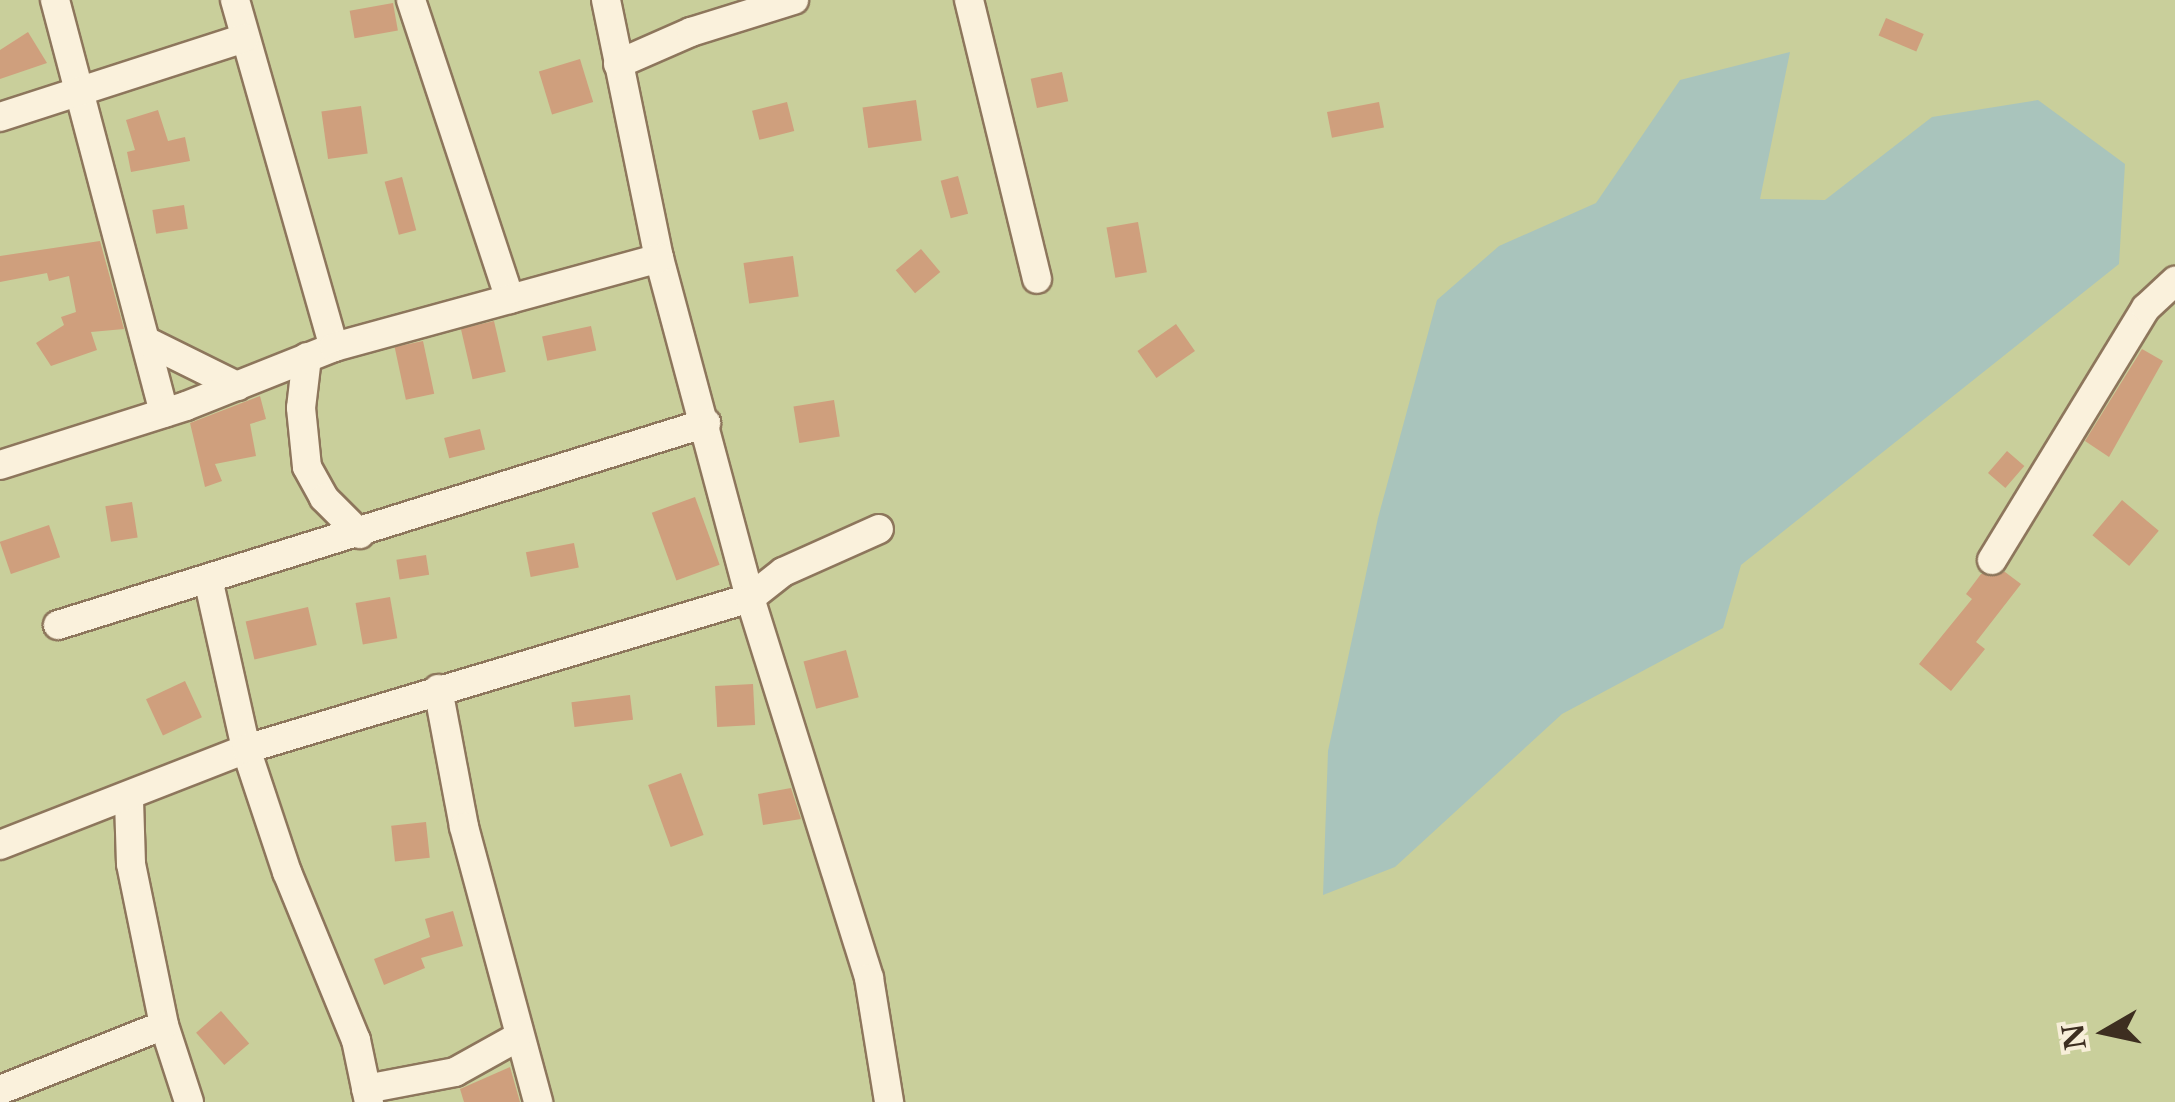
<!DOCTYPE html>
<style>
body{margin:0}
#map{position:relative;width:2175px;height:1102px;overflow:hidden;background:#f0e4c8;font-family:"Libre Baskerville",serif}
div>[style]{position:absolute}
.green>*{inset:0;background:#c9cf9b;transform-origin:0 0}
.water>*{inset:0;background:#a9c4bc}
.building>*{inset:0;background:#cf9f7d;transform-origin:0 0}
.roads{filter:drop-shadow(2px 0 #8d765c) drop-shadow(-2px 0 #8d765c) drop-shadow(0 2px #8d765c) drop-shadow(0 -2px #8d765c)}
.minor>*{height:28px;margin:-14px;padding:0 14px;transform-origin:14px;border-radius:14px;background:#faf1dc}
span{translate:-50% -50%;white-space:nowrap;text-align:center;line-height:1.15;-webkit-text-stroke:8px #f7eed8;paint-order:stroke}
.north{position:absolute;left:2055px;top:982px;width:100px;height:100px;-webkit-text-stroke:8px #f7eed8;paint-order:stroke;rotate:261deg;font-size:28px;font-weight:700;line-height:40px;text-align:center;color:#3d2e20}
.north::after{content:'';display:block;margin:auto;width:35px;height:45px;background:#3d2e20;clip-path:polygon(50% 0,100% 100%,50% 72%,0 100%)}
</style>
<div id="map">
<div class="green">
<i style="left:0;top:0;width:2175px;height:1102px"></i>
</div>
<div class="water">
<i style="clip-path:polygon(1790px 52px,1760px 199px,1825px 200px,1932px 117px,2038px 100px,2125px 164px,2119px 264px,1741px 565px,1723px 628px,1562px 714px,1395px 867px,1323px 895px,1328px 751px,1378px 518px,1437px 300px,1499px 246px,1596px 203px,1680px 80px)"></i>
</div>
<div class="building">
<i style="left:393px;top:3px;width:28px;height:44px;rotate:80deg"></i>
<i style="left:1886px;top:18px;width:41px;height:19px;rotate:23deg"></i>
<i style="clip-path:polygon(28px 32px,47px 63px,0 79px,0 50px)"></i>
<i style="left:580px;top:59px;width:45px;height:43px;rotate:73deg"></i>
<i style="left:1062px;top:72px;width:30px;height:32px;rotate:78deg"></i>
<i style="left:916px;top:100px;width:41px;height:54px;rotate:82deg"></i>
<i style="left:787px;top:102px;width:30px;height:36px;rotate:76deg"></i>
<i style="left:1379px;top:102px;width:26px;height:53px;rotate:79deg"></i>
<i style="left:361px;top:106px;width:48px;height:40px;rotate:82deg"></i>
<i style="clip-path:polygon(158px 110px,168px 141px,185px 137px,190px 161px,131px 172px,127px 152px,135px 150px,126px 120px)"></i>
<i style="left:958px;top:176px;width:39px;height:18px;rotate:75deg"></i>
<i style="left:402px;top:177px;width:55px;height:18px;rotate:75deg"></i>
<i style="left:184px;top:205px;width:24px;height:32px;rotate:81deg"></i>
<i style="left:1138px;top:222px;width:51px;height:32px;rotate:80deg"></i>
<i style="clip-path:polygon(100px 241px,124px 329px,91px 332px,97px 350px,51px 366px,36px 343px,64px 325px,61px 317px,76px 312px,69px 276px,49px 281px,47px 273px,0 282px,0 256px)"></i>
<i style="left:921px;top:249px;width:30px;height:33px;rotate:50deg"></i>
<i style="left:793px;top:256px;width:41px;height:50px;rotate:82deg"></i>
<i style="left:494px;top:321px;width:52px;height:34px;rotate:77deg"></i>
<i style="left:1176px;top:324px;width:33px;height:47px;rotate:55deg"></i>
<i style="left:591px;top:326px;width:25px;height:50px;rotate:78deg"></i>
<i style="left:423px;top:341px;width:54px;height:29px;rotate:78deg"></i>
<i style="clip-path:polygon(2142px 349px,2163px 361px,2109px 457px,2085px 441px)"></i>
<i style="clip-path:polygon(260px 396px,266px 419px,250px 424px,256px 456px,215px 464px,222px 481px,205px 487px,190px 423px)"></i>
<i style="left:834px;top:400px;width:37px;height:41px;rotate:81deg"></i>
<i style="left:480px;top:429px;width:21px;height:37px;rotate:76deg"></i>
<i style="left:2007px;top:451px;width:23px;height:29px;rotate:41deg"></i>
<i style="left:695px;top:497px;width:72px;height:46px;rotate:70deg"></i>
<i style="left:2122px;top:500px;width:48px;height:46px;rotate:40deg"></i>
<i style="left:132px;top:502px;width:36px;height:27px;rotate:81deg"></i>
<i style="left:49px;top:525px;width:34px;height:52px;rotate:71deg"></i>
<i style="left:574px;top:543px;width:25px;height:49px;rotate:79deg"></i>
<i style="left:426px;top:555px;width:20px;height:30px;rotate:81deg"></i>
<i style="clip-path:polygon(2005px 572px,2021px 584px,1976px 642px,1985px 649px,1951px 691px,1919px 664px,1972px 599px,1966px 594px,1981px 574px)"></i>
<i style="left:390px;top:597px;width:42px;height:35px;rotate:80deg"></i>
<i style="left:308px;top:607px;width:39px;height:64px;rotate:77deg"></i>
<i style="left:846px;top:650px;width:49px;height:44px;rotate:75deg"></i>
<i style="left:185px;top:681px;width:40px;height:43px;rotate:65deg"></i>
<i style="left:753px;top:684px;width:41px;height:38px;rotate:87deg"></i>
<i style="left:630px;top:695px;width:25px;height:59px;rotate:83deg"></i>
<i style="left:681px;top:773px;width:66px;height:35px;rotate:70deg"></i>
<i style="clip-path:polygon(791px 788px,801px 819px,763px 825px,758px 794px)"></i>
<i style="left:426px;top:822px;width:36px;height:35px;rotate:84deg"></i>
<i style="clip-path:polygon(453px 911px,463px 946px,421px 958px,425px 968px,384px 985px,374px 959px,430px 937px,425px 919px)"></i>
<i style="left:221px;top:1011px;width:43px;height:33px;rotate:49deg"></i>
<i style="clip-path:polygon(510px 1067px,520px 1102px,464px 1102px,460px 1089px)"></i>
</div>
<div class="roads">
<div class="minor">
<i style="left:55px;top:0;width:427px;rotate:75.2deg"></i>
<i style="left:235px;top:0;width:361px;rotate:74.1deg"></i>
<i style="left:411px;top:0;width:315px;rotate:71.7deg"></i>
<i style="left:606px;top:0;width:263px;rotate:78.4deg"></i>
<i style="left:659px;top:258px;width:352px;rotate:75deg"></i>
<i style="left:750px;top:598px;width:398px;rotate:72.6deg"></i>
<i style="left:869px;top:978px;width:126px;rotate:80.8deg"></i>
<i style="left:969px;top:0;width:287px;rotate:76.3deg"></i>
<i style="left:618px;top:64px;width:80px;rotate:-23.7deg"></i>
<i style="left:691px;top:32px;width:108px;rotate:-17.3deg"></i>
<i style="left:0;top:117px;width:257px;rotate:-17.9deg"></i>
<i style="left:146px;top:341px;width:102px;rotate:26.3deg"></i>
<i style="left:307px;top:357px;width:51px;rotate:96.7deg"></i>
<i style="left:301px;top:408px;width:59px;rotate:84.2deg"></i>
<i style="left:307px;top:467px;width:35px;rotate:61deg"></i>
<i style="left:324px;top:498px;width:51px;rotate:45deg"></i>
<i style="left:0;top:465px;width:195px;rotate:-17.6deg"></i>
<i style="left:186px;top:406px;width:159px;rotate:-21.7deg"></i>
<i style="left:334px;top:347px;width:337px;rotate:-15.3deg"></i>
<i style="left:1992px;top:560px;width:295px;rotate:-58.6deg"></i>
<i style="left:2146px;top:308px;width:40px;rotate:-43deg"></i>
<i style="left:209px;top:583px;width:170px;rotate:77.4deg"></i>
<i style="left:246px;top:749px;width:130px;rotate:71.6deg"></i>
<i style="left:287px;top:872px;width:182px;rotate:67.7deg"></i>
<i style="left:356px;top:1040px;width:63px;rotate:78.2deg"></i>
<i style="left:58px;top:625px;width:679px;rotate:-17.31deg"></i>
<i style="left:438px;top:689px;width:140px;rotate:79.3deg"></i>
<i style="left:464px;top:827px;width:285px;rotate:74.9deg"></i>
<i style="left:129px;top:800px;width:64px;rotate:88.2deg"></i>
<i style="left:131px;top:864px;width:164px;rotate:78.4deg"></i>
<i style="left:164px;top:1025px;width:81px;rotate:72deg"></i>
<i style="left:0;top:845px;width:264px;rotate:-21.3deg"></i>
<i style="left:246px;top:749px;width:526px;rotate:-16.68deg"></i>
<i style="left:750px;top:598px;width:42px;rotate:-38.2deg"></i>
<i style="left:783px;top:572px;width:105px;rotate:-24.1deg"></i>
<i style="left:366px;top:1089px;width:91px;rotate:-10.8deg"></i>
<i style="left:455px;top:1072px;width:70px;rotate:-29.1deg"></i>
<i style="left:0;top:1090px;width:176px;rotate:-21.6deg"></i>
</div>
</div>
<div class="north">N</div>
</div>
